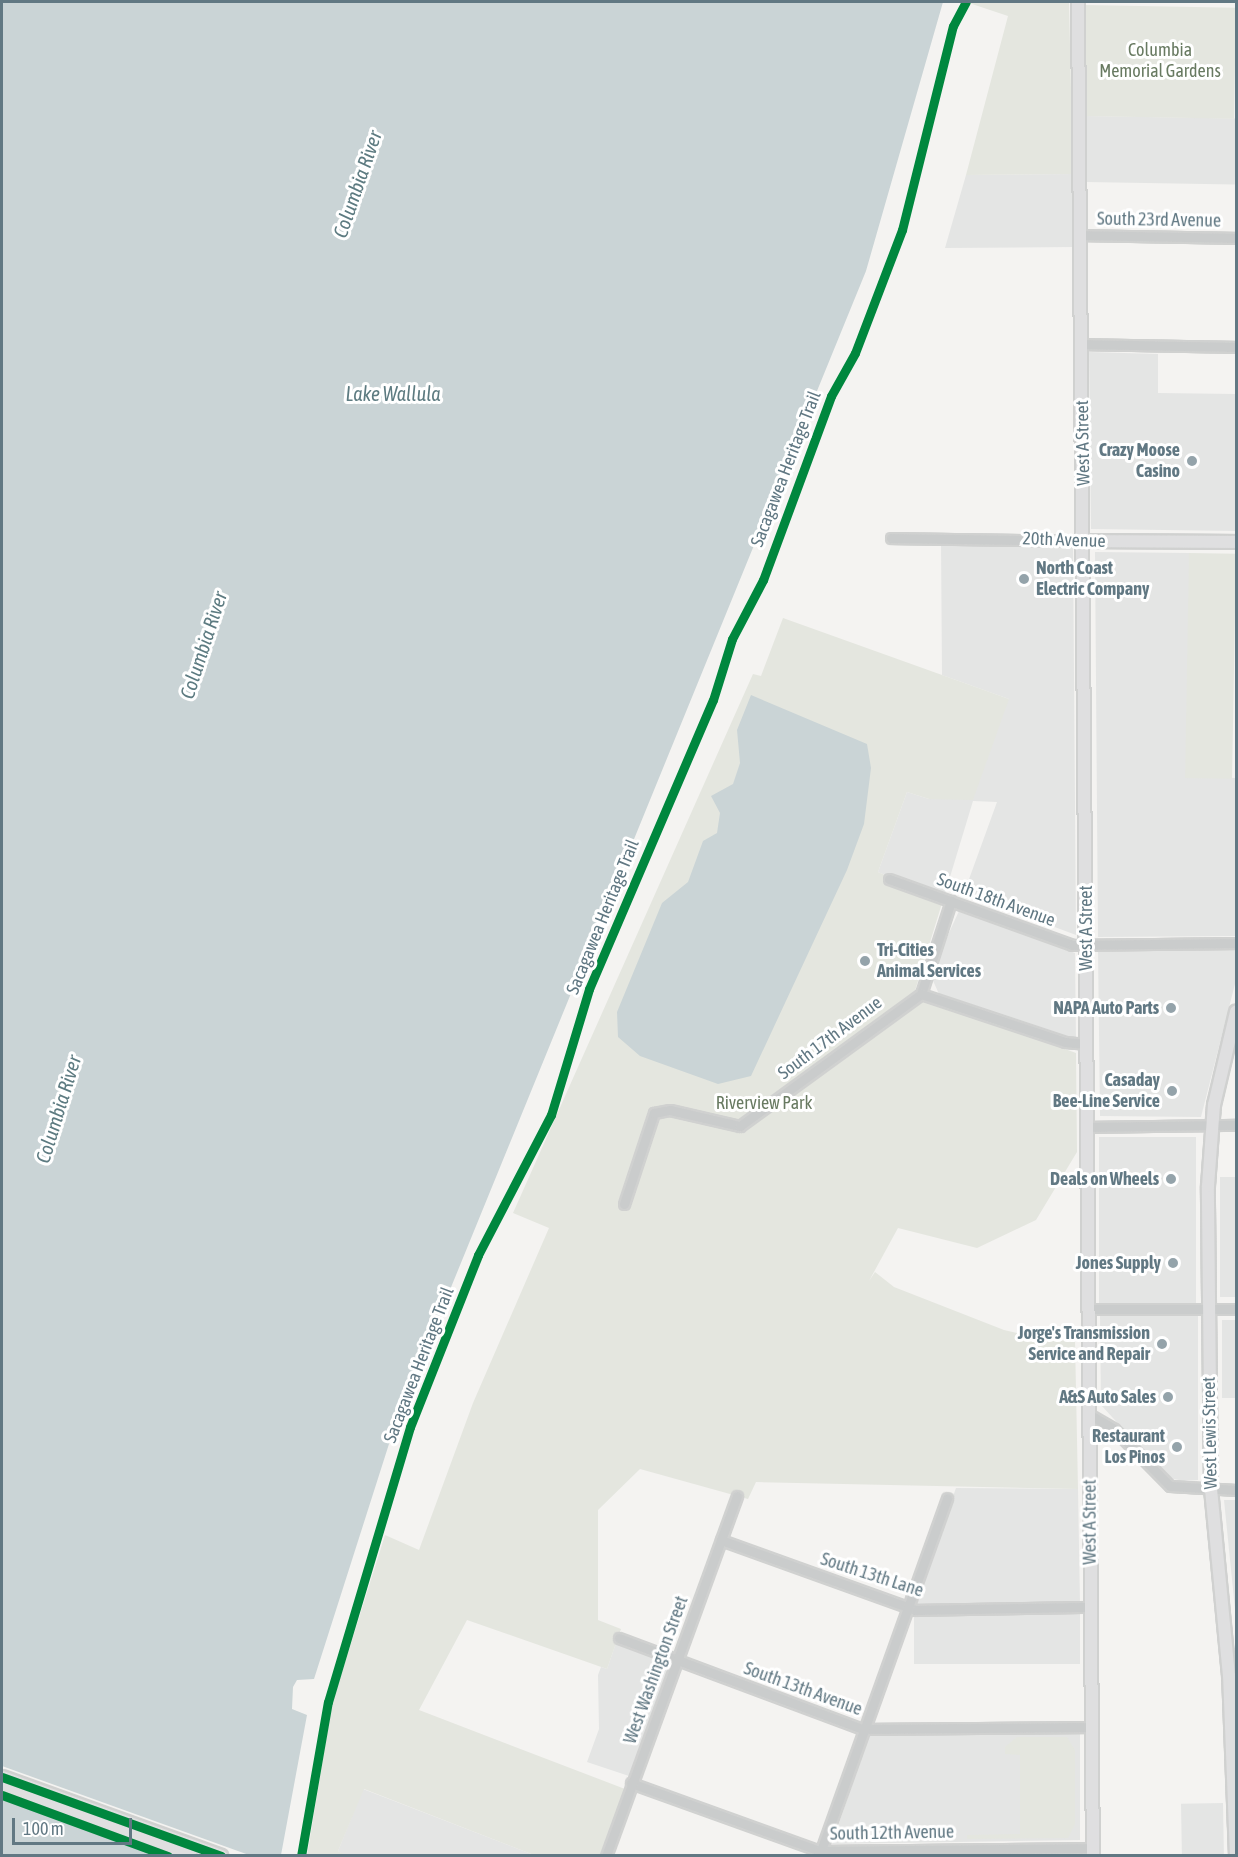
<!DOCTYPE html>
<style>
body{margin:0}
#map{position:relative;width:1238px;height:1857px;overflow:hidden;background:#f4f3f1;font-family:"Asap Condensed",sans-serif}
div>[style]{position:absolute}
.built>*{inset:0;background:#e4e5e4;transform-origin:0 0}
.green>*{inset:0;background:#e4e6df;transform-origin:0 0}
.water>*{inset:0;background:#cad4d6}
.pier>*{inset:0;background:#f4f3f1}
.roads{filter:drop-shadow(2px 0 #d0d1d0) drop-shadow(-2px 0 #d0d1d0) drop-shadow(0 2px #d0d1d0) drop-shadow(0 -2px #d0d1d0)}
.minor>*{height:9px;margin:-4.5px;padding:0 4.5px;transform-origin:4.5px;border-radius:4.5px;background:#cacccc}
.major>*{height:12px;margin:-6px;padding:0 6px;transform-origin:6px;border-radius:6px;background:#dfdfe0}
.cycleway>*{height:9px;margin:-4.5px;padding:0 4.5px;transform-origin:4.5px;border-radius:4.5px;background:#00873e}
.dots>*{width:16px;height:16px;translate:-50% -50%;box-sizing:border-box;border:3px solid #fff;border-radius:50%}
span{translate:-50% -50%;white-space:nowrap;text-align:center;line-height:1.15;-webkit-text-stroke:6px #fff;paint-order:stroke}
.park-label{font-size:18px;color:#687a61}
.street-label{font-size:18px;color:#617883}
.poi-label{font-size:18px;color:#617883;font-weight:700}
.right{translate:-100% -50%;text-align:right}
.left{translate:0 -50%;text-align:left}
.water-label{font-size:20px;color:#5d7b81;font-style:italic}
.frame{position:absolute;inset:0;border:3px solid #617883;pointer-events:none}
.scale{position:absolute;left:12px;top:1818px;width:120px;height:27px;box-sizing:border-box;border:3px solid #617883;border-top:0;padding-left:8px;font-size:18px;line-height:21px;white-space:nowrap;color:#617883;-webkit-text-stroke:4px #fff;paint-order:stroke}
</style>
<div id="map">
<div class="built">
<i style="left:1087px;top:116px;width:149px;height:66px;rotate:1deg"></i>
<i style="clip-path:polygon(1073px 174px,1074px 247px,945px 248px,966px 175px)"></i>
<i style="clip-path:polygon(1089px 352px,1158px 354px,1158px 393px,1236px 394px,1236px 531px,1091px 529px)"></i>
<i style="clip-path:polygon(941px 542px,1073px 546px,1076px 935px,964px 893px,997px 802px,973px 801px,943px 900px,878px 872px,907px 792px,929px 799px,1009px 699px,942px 675px)"></i>
<i style="clip-path:polygon(1095px 552px,1189px 553px,1191px 777px,1236px 778px,1236px 936px,1098px 937px)"></i>
<i style="clip-path:polygon(959px 911px,1075px 953px,1076px 1041px,939px 994px,930px 974px)"></i>
<i style="clip-path:polygon(1236px 949px,1236px 980px,1201px 1117px,1100px 1116px,1098px 950px)"></i>
<i style="left:1196px;top:1137px;width:166px;height:97px;rotate:90deg"></i>
<i style="left:1220px;top:1177px;width:16px;height:120px"></i>
<i style="clip-path:polygon(1198px 1315px,1198px 1480px,1184px 1481px,1168px 1478px,1101px 1405px,1100px 1316px)"></i>
<i style="left:1222px;top:1320px;width:14px;height:78px"></i>
<i style="clip-path:polygon(956px 1488px,1078px 1489px,1080px 1603px,914px 1604px)"></i>
<i style="clip-path:polygon(1224px 1500px,1236px 1500px,1236px 1619px)"></i>
<i style="left:1080px;top:1613px;width:51px;height:166px;rotate:90deg"></i>
<i style="clip-path:polygon(616px 1643px,670px 1664px,629px 1776px,587px 1762px,599px 1729px,598px 1675px,601px 1667px,607px 1669px)"></i>
<i style="clip-path:polygon(1080px 1733px,1080px 1840px,832px 1844px,869px 1735px)"></i>
<i style="clip-path:polygon(363px 1789px,534px 1855px,346px 1856px,338px 1851px)"></i>
<i style="left:1223px;top:1803px;width:52px;height:42px;rotate:89deg"></i>
</div>
<div class="green">
<i style="clip-path:polygon(966px 2px,1069px 2px,1073px 174px,966px 175px,1008px 16px)"></i>
<i style="left:1084px;top:5px;width:152px;height:111px;rotate:1deg"></i>
<i style="left:1189px;top:553px;width:47px;height:225px;rotate:1deg"></i>
<i style="clip-path:polygon(783px 618px,1009px 699px,973px 800px,929px 799px,907px 792px,878px 872px,943px 900px,914px 994px,1076px 1053px,1077px 1152px,1036px 1220px,977px 1248px,898px 1228px,869px 1281px,875px 1272px,894px 1287px,1004px 1330px,1052px 1341px,1075px 1340px,1078px 1489px,756px 1482px,748px 1499px,640px 1469px,598px 1510px,598px 1620px,621px 1629px,607px 1669px,467px 1620px,419px 1710px,625px 1789px,600px 1855px,534px 1855px,364px 1789px,338px 1851px,346px 1855px,307px 1856px,332px 1704px,385px 1535px,419px 1550px,473px 1403px,549px 1228px,513px 1213px,753px 674px,761px 676px)"></i>
<i style="clip-path:polygon(1017px 1737px,1067px 1737px,1075px 1750px,1075px 1824px,1068px 1838px,967px 1839px,967px 1835px,1020px 1834px,1020px 1755px,1005px 1754px,1005px 1747px)"></i>
</div>
<div class="water">
<i style="clip-path:polygon(2px 2px,943px 2px,866px 271px,396px 1422px,314px 1679px,297px 1680px,293px 1687px,292px 1709px,307px 1715px,281px 1855px,2px 1856px)"></i>
<i style="clip-path:polygon(751px 695px,867px 744px,871px 768px,864px 824px,847px 870px,751px 1076px,718px 1084px,640px 1056px,618px 1037px,617px 1012px,662px 903px,688px 882px,703px 841px,717px 833px,720px 813px,711px 796px,733px 784px,740px 763px,737px 730px)"></i>
</div>
<div class="pier">
<i style="clip-path:polygon(2px 1766px,249px 1855px,165px 1855px,2px 1797px)"></i>
</div>
<div class="roads">
<div class="minor">
<i style="left:1080px;top:235px;width:156px;rotate:1.1deg"></i>
<i style="left:1081px;top:344px;width:155px;rotate:1.1deg"></i>
<i style="left:891px;top:538px;width:193px;rotate:0.9deg"></i>
<i style="left:889px;top:879px;width:195px;rotate:19.8deg"></i>
<i style="left:1072px;top:945px;width:164px;rotate:-0.7deg"></i>
<i style="left:921px;top:994px;width:98px;rotate:-72.1deg"></i>
<i style="left:1088px;top:1127px;width:148px;rotate:-0.8deg"></i>
<i style="left:624px;top:1204px;width:96px;rotate:-71.8deg"></i>
<i style="left:654px;top:1113px;width:16px;rotate:-11deg"></i>
<i style="left:670px;top:1110px;width:72px;rotate:12.9deg"></i>
<i style="left:740px;top:1126px;width:224px;rotate:-36.1deg"></i>
<i style="left:921px;top:994px;width:152px;rotate:18.4deg"></i>
<i style="left:1065px;top:1042px;width:22px;rotate:5deg"></i>
<i style="left:1089px;top:1309px;width:147px"></i>
<i style="left:1090px;top:1415px;width:28px;rotate:30deg"></i>
<i style="left:1114px;top:1429px;width:80px;rotate:45.5deg"></i>
<i style="left:1170px;top:1486px;width:66px;rotate:3.5deg"></i>
<i style="left:721px;top:1540px;width:206px;rotate:19.8deg"></i>
<i style="left:915px;top:1610px;width:176px;rotate:-1deg"></i>
<i style="left:619px;top:1638px;width:260px;rotate:20.5deg"></i>
<i style="left:863px;top:1729px;width:229px;rotate:-0.5deg"></i>
<i style="left:631px;top:1783px;width:201px;rotate:19.8deg"></i>
<i style="left:820px;top:1851px;width:273px;rotate:-0.6deg"></i>
<i style="left:606px;top:1856px;width:383px;rotate:-70deg"></i>
<i style="left:819px;top:1856px;width:380px;rotate:-70.3deg"></i>
</div>
<div class="major">
<i style="left:1078px;top:2px;width:1854px;rotate:89.54deg"></i>
<i style="left:1084px;top:541px;width:152px;rotate:0.4deg"></i>
<i style="left:2px;top:1777px;width:233px;rotate:19.8deg"></i>
<i style="left:2px;top:1787px;width:201px;rotate:20.1deg"></i>
<i style="left:1236px;top:1856px;width:180px;rotate:-92.2deg"></i>
<i style="left:1229px;top:1676px;width:187px;rotate:-95.5deg"></i>
<i style="left:1211px;top:1490px;width:304px;rotate:-90.6deg"></i>
<i style="left:1208px;top:1186px;width:81px;rotate:-85.8deg"></i>
<i style="left:1214px;top:1105px;width:96px;rotate:-76.7deg"></i>
</div>
</div>
<div class="cycleway">
<i style="left:2px;top:1777px;width:233px;rotate:19.8deg"></i>
<i style="left:2px;top:1795px;width:177px;rotate:20.2deg"></i>
<i style="left:301px;top:1856px;width:156px;rotate:-80.1deg"></i>
<i style="left:328px;top:1702px;width:287px;rotate:-73.4deg"></i>
<i style="left:410px;top:1427px;width:185px;rotate:-68.4deg"></i>
<i style="left:478px;top:1255px;width:158px;rotate:-62.5deg"></i>
<i style="left:551px;top:1115px;width:132px;rotate:-73.2deg"></i>
<i style="left:589px;top:989px;width:314px;rotate:-66.8deg"></i>
<i style="left:713px;top:700px;width:64px;rotate:-72.7deg"></i>
<i style="left:732px;top:639px;width:67px;rotate:-62.3deg"></i>
<i style="left:763px;top:580px;width:196px;rotate:-69.7deg"></i>
<i style="left:831px;top:396px;width:49px;rotate:-60.8deg"></i>
<i style="left:855px;top:353px;width:132px;rotate:-69.1deg"></i>
<i style="left:902px;top:230px;width:210px;rotate:-76deg"></i>
<i style="left:953px;top:26px;width:27px;rotate:-62deg"></i>
</div>
<div class="dots">
<i style="left:1192px;top:461px;background:#94a3aa"></i>
<i style="left:1024px;top:579px;background:#94a3aa"></i>
<i style="left:865px;top:961px;background:#94a3aa"></i>
<i style="left:1171px;top:1008px;background:#94a3aa"></i>
<i style="left:1172px;top:1091px;background:#94a3aa"></i>
<i style="left:1171px;top:1179px;background:#94a3aa"></i>
<i style="left:1173px;top:1263px;background:#94a3aa"></i>
<i style="left:1162px;top:1344px;background:#94a3aa"></i>
<i style="left:1168px;top:1397px;background:#94a3aa"></i>
<i style="left:1177px;top:1447px;background:#94a3aa"></i>
</div>
<div class="park-label">
<span style="left:1160px;top:61px">Columbia<br>Memorial Gardens</span>
<span style="left:764px;top:1103px">Riverview Park</span>
</div>
<div class="street-label">
<span style="left:1159px;top:220px;rotate:1deg">South 23rd Avenue</span>
<span style="left:1083px;top:443px;rotate:-91deg">West A Street</span>
<span style="left:786px;top:469px;rotate:-69deg">Sacagawea Heritage Trail</span>
<span style="left:1064px;top:540px;rotate:2deg">20th Avenue</span>
<span style="left:996px;top:900px;rotate:20deg">South 18th Avenue</span>
<span style="left:603px;top:917px;rotate:-68deg">Sacagawea Heritage Trail</span>
<span style="left:1086px;top:928px;rotate:-90deg">West A Street</span>
<span style="left:830px;top:1038px;rotate:-37deg">South 17th Avenue</span>
<span style="left:419px;top:1365px;rotate:-69deg">Sacagawea Heritage Trail</span>
<span style="left:1210px;top:1433px;rotate:-91deg">West Lewis Street</span>
<span style="left:1090px;top:1522px;rotate:-90deg">West A Street</span>
<span style="left:872px;top:1575px;rotate:18deg">South 13th Lane</span>
<span style="left:656px;top:1670px;rotate:-70deg">West Washington Street</span>
<span style="left:803px;top:1689px;rotate:20deg">South 13th Avenue</span>
<span style="left:892px;top:1833px;rotate:-1deg">South 12th Avenue</span>
</div>
<div class="poi-label">
<span class="right" style="left:1180px;top:461px">Crazy Moose<br>Casino</span>
<span class="left" style="left:1036px;top:579px">North Coast<br>Electric Company</span>
<span class="left" style="left:877px;top:961px">Tri-Cities<br>Animal Services</span>
<span class="right" style="left:1159px;top:1008px">NAPA Auto Parts</span>
<span class="right" style="left:1160px;top:1091px">Casaday<br>Bee-Line Service</span>
<span class="right" style="left:1159px;top:1179px">Deals on Wheels</span>
<span class="right" style="left:1161px;top:1263px">Jones Supply</span>
<span class="right" style="left:1150px;top:1344px">Jorge's Transmission<br>Service and Repair</span>
<span class="right" style="left:1156px;top:1397px">A&amp;S Auto Sales</span>
<span class="right" style="left:1165px;top:1447px">Restaurant<br>Los Pinos</span>
</div>
<div class="water-label">
<span style="left:357px;top:184px;rotate:-71deg">Columbia River</span>
<span style="left:393px;top:393px">Lake Wallula</span>
<span style="left:203px;top:645px;rotate:-72deg">Columbia River</span>
<span style="left:58px;top:1109px;rotate:-73deg">Columbia River</span>
</div>
<div class="frame"></div>
<div class="scale">100 m</div>
</div>
